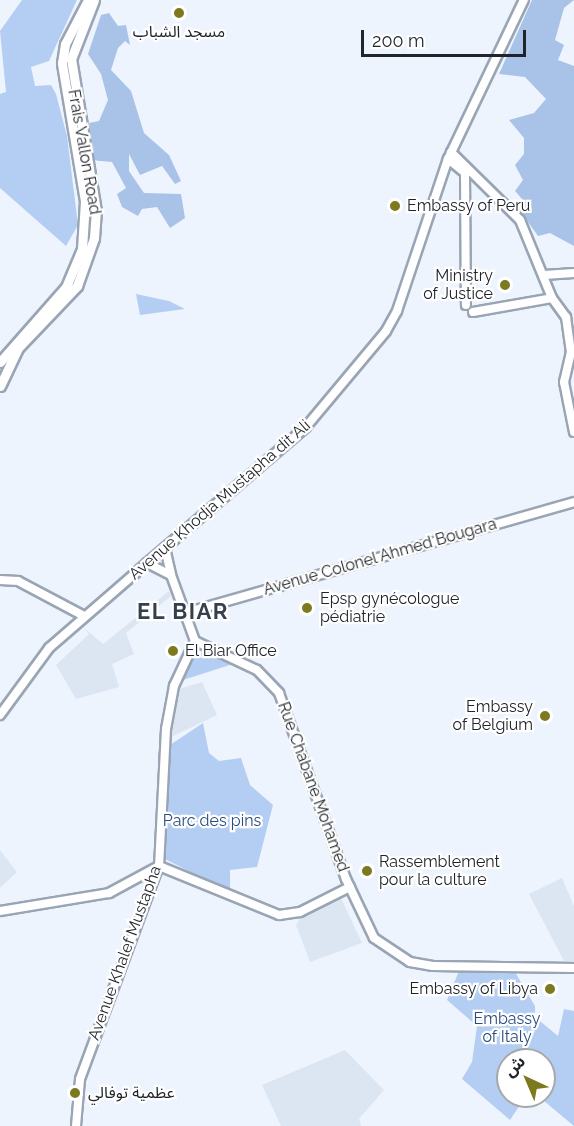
<!DOCTYPE html>
<meta charset="utf-8">
<style>
body{margin:0}
#map{position:relative;width:574px;height:1126px;overflow:hidden;background:#edf4fe;font-family:Raleway,"Noto Sans Arabic",sans-serif}
div>[style]{position:absolute}
.built>*{inset:0;background:#dce6f3}
.green>*{inset:0;background:#b4cef3}
.forest>*{inset:0;background:#a8c2e8}
.roads{filter:drop-shadow(2px 0 #9aa5b4) drop-shadow(-2px 0 #9aa5b4) drop-shadow(0 2px #9aa5b4) drop-shadow(0 -2px #9aa5b4)}
.secondary>*{height:8px;margin:-4px;padding:0 4px;transform-origin:4px;border-radius:4px;background:#fff}
.primary>*{height:8px;margin:-4px;padding:0 4px;transform-origin:4px;border-radius:4px;background:#fff}
.highway>*{height:9px;margin:-4.5px;padding:0 4.5px;transform-origin:4.5px;border-radius:4.5px;background:#fff}
.dots>*{width:16px;height:16px;translate:-50% -50%;box-sizing:border-box;border:3px solid #fff;border-radius:50%}
span{translate:-50% -50%;white-space:nowrap;text-align:center;line-height:1.15;-webkit-text-stroke:4.5px #fff;paint-order:stroke}
.poi-label{font-size:16px;color:#21252b}
.left{translate:0 -50%;text-align:left}
.right{translate:-100% -50%;text-align:right}
.street-label{font-size:16px;color:#21252b}
.park-label{font-size:16px;color:#294c7c}
.district-label{font-size:22px;color:#36404d;font-weight:700;letter-spacing:1.5px}
.north{position:absolute;left:496px;top:1048px;width:60px;height:60px;box-sizing:border-box;background:#fff;border:2px solid #a6a8aa;border-radius:50%;rotate:316deg;font-size:16px;font-weight:700;line-height:24px;text-align:center;color:#21252b}
.north::after{content:'';display:block;margin:auto;width:21px;height:27px;background:#7c791f;clip-path:polygon(50% 0,100% 100%,50% 72%,0 100%)}
.scale{position:absolute;left:361px;top:30px;width:165px;height:27px;box-sizing:border-box;border:3px solid #21252b;border-top:0;padding-left:8px;font-size:18px;line-height:21px;white-space:nowrap;color:#21252b;-webkit-text-stroke:4px #fff;paint-order:stroke}
</style>
<div id="map">
<div class="built">
<i style="clip-path:polygon(169px 591px,171px 596px,126px 633px,134px 654px,112px 664px,119px 687px,76px 699px,56px 665px,89px 634px,83px 627px,103px 644px)"></i>
<i style="clip-path:polygon(202px 682px,217px 715px,167px 739px,176px 690px)"></i>
<i style="clip-path:polygon(0 850px,17px 872px,0 888px)"></i>
<i style="clip-path:polygon(562px 878px,574px 906px,574px 963px,564px 961px,529px 894px)"></i>
<i style="clip-path:polygon(341px 898px,362px 943px,310px 962px,296px 925px,301px 917px)"></i>
<i style="clip-path:polygon(345px 1050px,384px 1090px,359px 1119px,361px 1126px,281px 1126px,262px 1085px)"></i>
</div>
<div class="green">
<i style="clip-path:polygon(22px 0,77px 0,49px 61px,31px 67px,35px 86px,51px 85px,56px 94px,67px 136px,78px 225px,66px 246px,0 188px,0 94px,6px 92px,0 31px)"></i>
<i style="clip-path:polygon(136px 294px,169px 301px,185px 309px,140px 315px)"></i>
<i style="clip-path:polygon(196px 651px,236px 663px,180px 681px)"></i>
<i style="clip-path:polygon(203px 723px,209px 753px,219px 761px,241px 758px,250px 785px,273px 805px,257px 867px,230px 870px,230px 892px,161px 857px,158px 753px)"></i>
<i style="clip-path:polygon(512px 967px,535px 1006px,535px 1017px,558px 1036px,564px 1009px,574px 1011px,574px 1126px,538px 1096px,544px 1096px,544px 1060px,508px 1060px,508px 1096px,526px 1096px,510px 1120px,462px 1079px,472px 1062px,477px 1026px,447px 1000px,459px 971px)"></i>
</div>
<div class="forest">
<i style="clip-path:polygon(532px 0,574px 0,564px 8px,555px 40px,564px 45px,558px 60px,574px 66px,574px 246px,550px 233px,538px 236px,518px 208px,523px 200px,515px 191px,523px 180px,515px 165px,524px 154px,524px 138px,509px 120px,534px 113px,546px 99px,525px 77px,499px 74px)"></i>
<i style="clip-path:polygon(109px 13px,118px 26px,126px 25px,130px 45px,125px 41px,118px 48px,111px 70px,131px 91px,144px 133px,169px 155px,181px 181px,175px 184px,162px 166px,140px 175px,129px 154px,129px 171px,144px 193px,181px 194px,185px 218px,170px 228px,157px 207px,142px 209px,138px 216px,122px 207px,117px 194px,126px 188px,112px 162px,91px 160px,84px 124px,99px 121px,108px 100px,101px 74px,88px 54px,101px 15px)"></i>
</div>
<div class="roads">
<div class="secondary">
<i style="left:451px;top:152px;width:97px;rotate:44.6deg"></i>
<i style="left:520px;top:220px;width:84px;rotate:67.7deg"></i>
<i style="left:552px;top:298px;width:24px;rotate:54deg"></i>
<i style="left:566px;top:317px;width:35px;rotate:82deg"></i>
<i style="left:571px;top:352px;width:31px;rotate:103deg"></i>
<i style="left:564px;top:382px;width:51px;rotate:78.7deg"></i>
<i style="left:448px;top:159px;width:22px;rotate:39deg"></i>
<i style="left:465px;top:173px;width:132px;rotate:89.6deg"></i>
<i style="left:544px;top:275px;width:30px;rotate:-4deg"></i>
<i style="left:473px;top:312px;width:80px;rotate:-10deg"></i>
<i style="left:147px;top:563px;width:208px;rotate:-40.5deg"></i>
<i style="left:305px;top:428px;width:126px;rotate:-50.1deg"></i>
<i style="left:386px;top:331px;width:23px;rotate:-61deg"></i>
<i style="left:397px;top:311px;width:160px;rotate:-71.5deg"></i>
<i style="left:448px;top:159px;width:176px;rotate:-64.5deg"></i>
<i style="left:0;top:580px;width:18px;rotate:3deg"></i>
<i style="left:18px;top:581px;width:75px;rotate:27.9deg"></i>
<i style="left:195px;top:641px;width:68px;rotate:25.1deg"></i>
<i style="left:257px;top:670px;width:32px;rotate:46deg"></i>
<i style="left:279px;top:693px;width:198px;rotate:70.2deg"></i>
<i style="left:346px;top:879px;width:65px;rotate:64.6deg"></i>
<i style="left:374px;top:938px;width:43px;rotate:33.7deg"></i>
<i style="left:410px;top:962px;width:23px;rotate:10deg"></i>
<i style="left:433px;top:966px;width:141px;rotate:0.8deg"></i>
<i style="left:76px;top:1126px;width:47px;rotate:-85.1deg"></i>
<i style="left:80px;top:1079px;width:227px;rotate:-69.7deg"></i>
<i style="left:159px;top:866px;width:130px;rotate:22.2deg"></i>
<i style="left:279px;top:915px;width:21px;rotate:-8deg"></i>
<i style="left:300px;top:912px;width:56px;rotate:-26.6deg"></i>
</div>
<div class="primary">
<i style="left:165px;top:548px;width:27px;rotate:77deg"></i>
<i style="left:185px;top:613px;width:405px;rotate:-15.9deg"></i>
<i style="left:0;top:715px;width:83px;rotate:-53.8deg"></i>
<i style="left:49px;top:648px;width:130px;rotate:-40.9deg"></i>
<i style="left:147px;top:563px;width:27px;rotate:27deg"></i>
<i style="left:171px;top:575px;width:70px;rotate:70deg"></i>
<i style="left:195px;top:641px;width:50px;rotate:115deg"></i>
<i style="left:174px;top:686px;width:44px;rotate:100.5deg"></i>
<i style="left:166px;top:729px;width:137px;rotate:92.9deg"></i>
<i style="left:159px;top:866px;width:57px;rotate:151.6deg"></i>
<i style="left:109px;top:893px;width:110px;rotate:170.6deg"></i>
</div>
<div class="highway">
<i style="left:0;top:362px;width:100px;rotate:-48.7deg"></i>
<i style="left:66px;top:287px;width:41px;rotate:-67.2deg"></i>
<i style="left:82px;top:249px;width:48px;rotate:-86.4deg"></i>
<i style="left:85px;top:201px;width:140px;rotate:-99.5deg"></i>
<i style="left:62px;top:63px;width:19px;rotate:-81deg"></i>
<i style="left:65px;top:44px;width:50px;rotate:-62.4deg"></i>
<i style="left:0;top:386px;width:42px;rotate:-64.7deg"></i>
<i style="left:18px;top:348px;width:86px;rotate:-46.4deg"></i>
<i style="left:77px;top:286px;width:51px;rotate:-70.5deg"></i>
<i style="left:94px;top:238px;width:27px;rotate:-86deg"></i>
<i style="left:96px;top:211px;width:154px;rotate:-99.3deg"></i>
<i style="left:71px;top:59px;width:63px;rotate:-68.7deg"></i>
</div>
</div>
<div class="dots">
<i style="left:179px;top:13px;background:#7c791f"></i>
<i style="left:395px;top:206px;background:#7c791f"></i>
<i style="left:505px;top:285px;background:#7c791f"></i>
<i style="left:307px;top:608px;background:#7c791f"></i>
<i style="left:173px;top:651px;background:#7c791f"></i>
<i style="left:545px;top:716px;background:#7c791f"></i>
<i style="left:367px;top:871px;background:#7c791f"></i>
<i style="left:550px;top:989px;background:#7c791f"></i>
<i style="left:75px;top:1093px;background:#7c791f"></i>
</div>
<div class="poi-label">
<span style="left:179px;top:32px">مسجد الشباب</span>
<span class="left" style="left:407px;top:206px">Embassy of Peru</span>
<span class="right" style="left:493px;top:285px">Ministry<br>of Justice</span>
<span class="left" style="left:320px;top:608px">Epsp gynécologue<br>pédiatrie</span>
<span class="left" style="left:185px;top:651px">El Biar Office</span>
<span class="right" style="left:533px;top:716px">Embassy<br>of Belgium</span>
<span class="left" style="left:379px;top:871px">Rassemblement<br>pour la culture</span>
<span class="right" style="left:538px;top:989px">Embassy of Libya</span>
<span class="left" style="left:88px;top:1093px">عظمية توفالي</span>
</div>
<div class="street-label">
<span style="left:84px;top:152px;rotate:80deg">Frais Vallon Road</span>
<span style="left:220px;top:500px;rotate:-41deg">Avenue Khodja Mustapha dit Ali</span>
<span style="left:380px;top:557px;rotate:-16deg">Avenue Colonel Ahmed Bougara</span>
<span style="left:313px;top:787px;rotate:70deg">Rue Chabane Mohamed</span>
<span style="left:125px;top:953px;rotate:-70deg">Avenue Khalef Mustapha</span>
</div>
<div class="park-label">
<span style="left:212px;top:821px">Parc des pins</span>
<span style="left:507px;top:1028px">Embassy<br>of Italy</span>
</div>
<div class="district-label">
<span style="left:183px;top:612px">EL BIAR</span>
</div>
<div class="north">ش</div>
<div class="scale">200 m</div>
</div>
